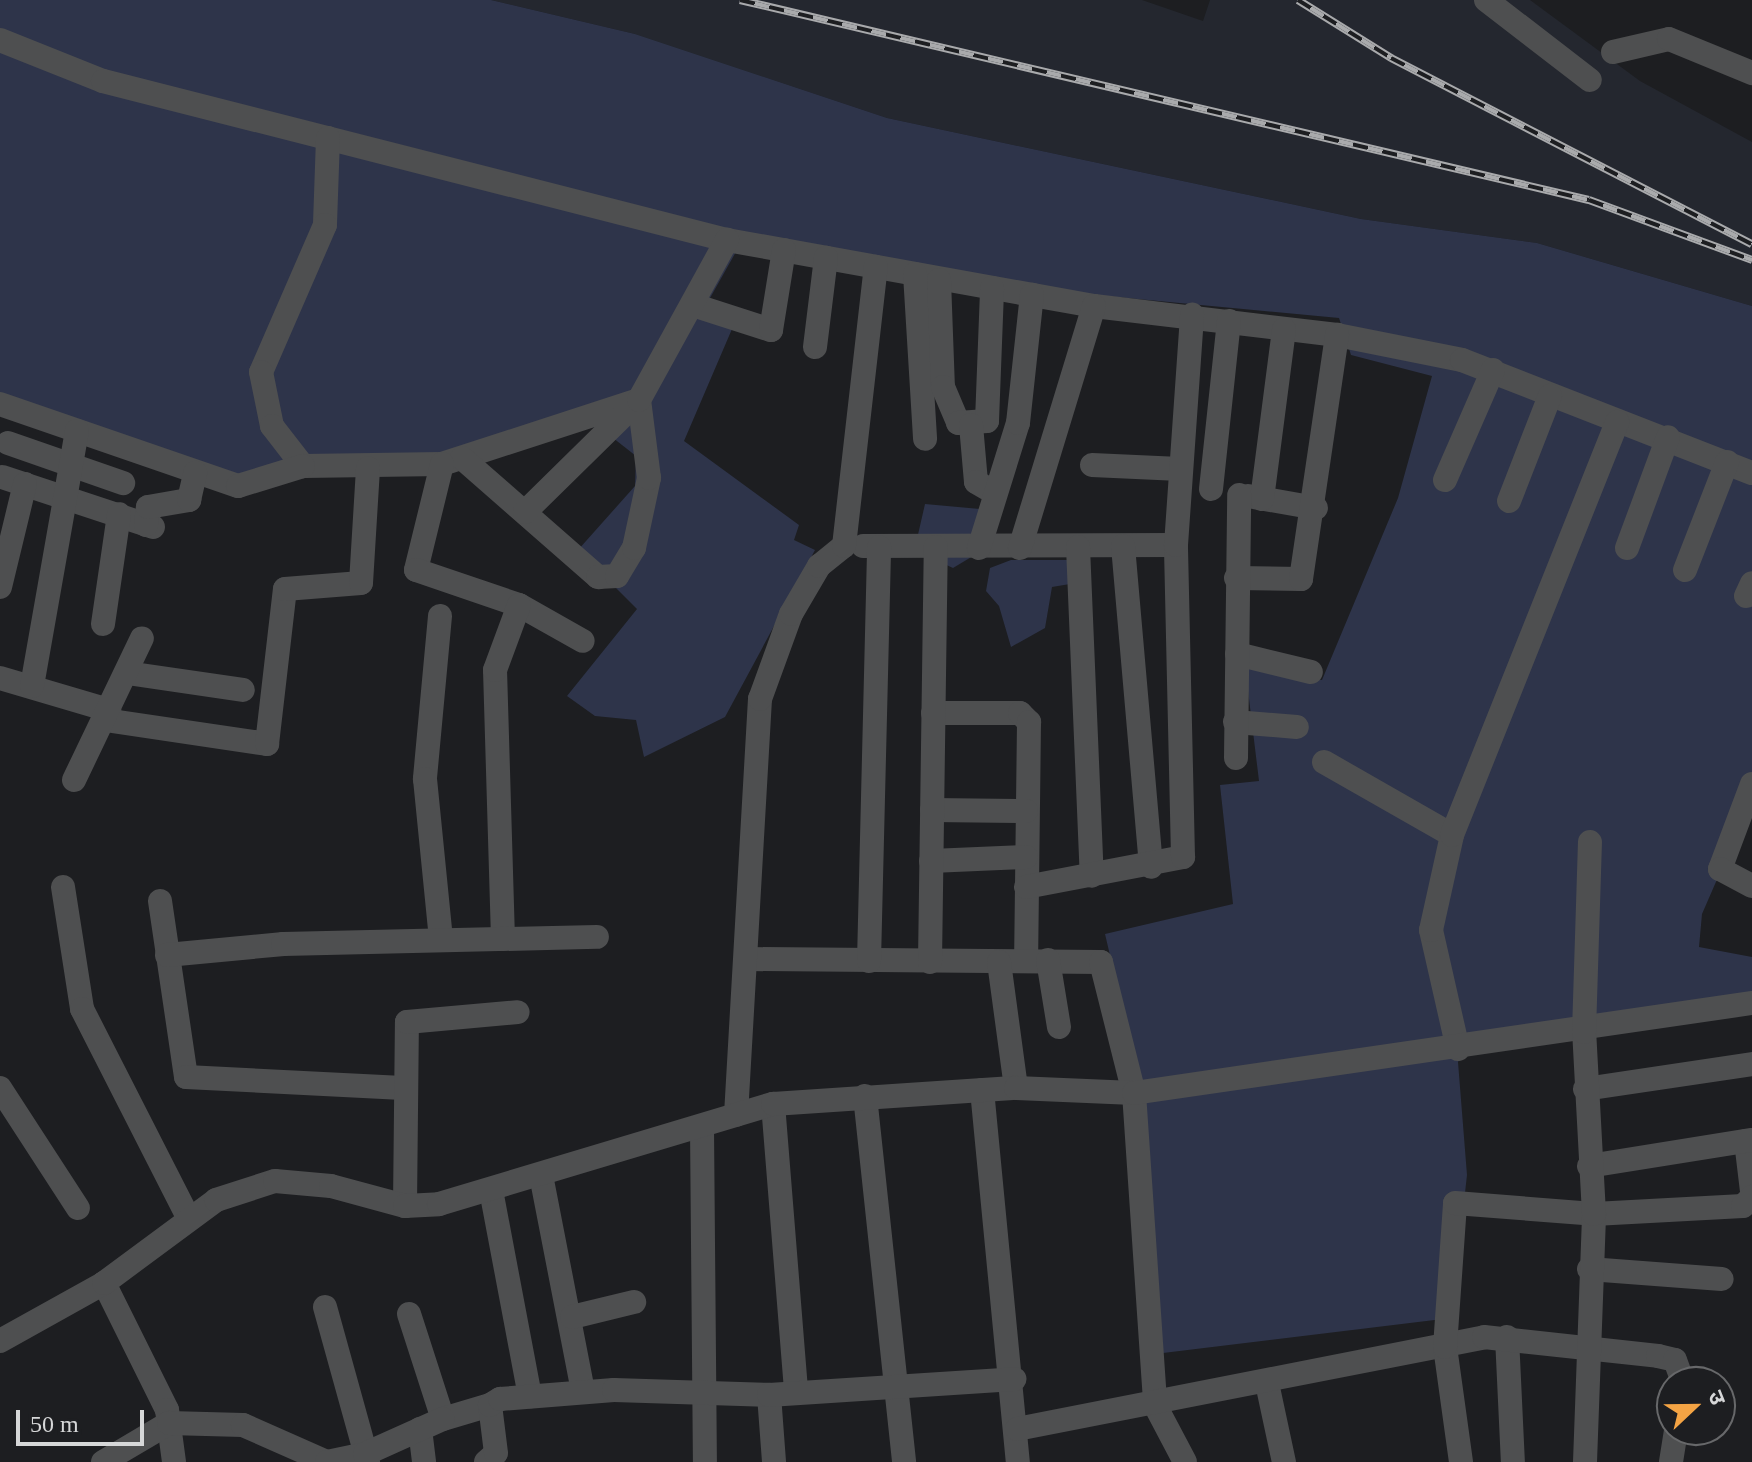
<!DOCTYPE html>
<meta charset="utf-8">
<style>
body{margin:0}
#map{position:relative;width:1752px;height:1462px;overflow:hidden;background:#1d1e21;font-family:"Times New Roman","Noto Sans Devanagari",serif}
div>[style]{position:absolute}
.built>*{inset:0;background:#24272f}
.green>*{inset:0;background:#2e344a}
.minor>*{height:24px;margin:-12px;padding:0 12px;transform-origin:12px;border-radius:12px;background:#4e4f50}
.rail>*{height:8px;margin-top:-4px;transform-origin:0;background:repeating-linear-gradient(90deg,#1d1e21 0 15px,#a9aaac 0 30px);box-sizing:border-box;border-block:2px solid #a9aaac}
span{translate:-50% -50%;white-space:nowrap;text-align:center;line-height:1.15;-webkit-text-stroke:6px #1d1e21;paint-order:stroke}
.north{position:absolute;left:1656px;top:1366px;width:80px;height:80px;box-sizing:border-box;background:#1d1e21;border:2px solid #67686a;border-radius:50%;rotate:68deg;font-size:22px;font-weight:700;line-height:32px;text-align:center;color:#d6d7d8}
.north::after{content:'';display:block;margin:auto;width:28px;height:36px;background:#f4a444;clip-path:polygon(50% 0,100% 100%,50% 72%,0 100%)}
.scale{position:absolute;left:16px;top:1410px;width:128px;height:36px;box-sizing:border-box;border:4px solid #d6d7d8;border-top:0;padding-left:10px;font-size:24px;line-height:28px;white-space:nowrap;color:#d6d7d8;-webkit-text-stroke:6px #1d1e21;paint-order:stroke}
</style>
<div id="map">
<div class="built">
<i style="clip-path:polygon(491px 0,1142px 0,1203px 21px,1210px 0,1530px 0,1640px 81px,1752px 142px,1752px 306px,1537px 243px,1361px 219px,887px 118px,635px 34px)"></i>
</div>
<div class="green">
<i style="clip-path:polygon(0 0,491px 0,635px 34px,887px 118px,1361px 219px,1537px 243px,1752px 306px,1752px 799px,1702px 914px,1699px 947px,1752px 957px,1752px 997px,1470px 1039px,1458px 1062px,1467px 1175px,1451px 1318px,1163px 1353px,1146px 1109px,1105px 934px,1233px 904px,1220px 785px,1259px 781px,1245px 666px,1322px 680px,1398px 498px,1432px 376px,1351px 355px,1339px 318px,1032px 289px,746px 234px,701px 314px,732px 329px,684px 441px,799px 525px,794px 540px,815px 550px,725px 717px,644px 757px,636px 720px,595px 716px,567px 696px,637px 609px,578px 550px,635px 486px,636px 456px,594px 423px,445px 467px,304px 473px,237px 492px,0 412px)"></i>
<i style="clip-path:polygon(925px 504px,980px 509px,973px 556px,953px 568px,927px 556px,917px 539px)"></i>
<i style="clip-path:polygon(1011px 560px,1070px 560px,1070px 584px,1052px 587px,1045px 628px,1011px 647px,999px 606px,986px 591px,990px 568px)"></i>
</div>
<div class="minor">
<i style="left:1486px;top:0;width:131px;rotate:37.6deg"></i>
<i style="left:0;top:40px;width:111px;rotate:21.7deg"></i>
<i style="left:103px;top:81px;width:644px;rotate:14.3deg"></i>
<i style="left:727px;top:240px;width:373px;rotate:10.2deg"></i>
<i style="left:1094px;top:306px;width:245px;rotate:6.8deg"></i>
<i style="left:1337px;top:335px;width:127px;rotate:11.3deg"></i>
<i style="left:1462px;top:360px;width:311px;rotate:21.3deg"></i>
<i style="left:1613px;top:52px;width:57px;rotate:-13.1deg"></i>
<i style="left:1669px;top:39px;width:90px;rotate:22.3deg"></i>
<i style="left:328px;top:138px;width:87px;rotate:92deg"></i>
<i style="left:325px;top:225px;width:160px;rotate:113.5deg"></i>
<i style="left:261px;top:372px;width:55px;rotate:78.5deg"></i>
<i style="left:272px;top:426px;width:51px;rotate:52.2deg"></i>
<i style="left:303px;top:466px;width:139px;rotate:-0.8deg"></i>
<i style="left:442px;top:464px;width:207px;rotate:-18deg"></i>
<i style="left:915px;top:274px;width:165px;rotate:86.5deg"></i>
<i style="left:939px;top:280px;width:107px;rotate:87.9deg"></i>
<i style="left:943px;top:387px;width:39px;rotate:67deg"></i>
<i style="left:958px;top:423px;width:29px;rotate:-4deg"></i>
<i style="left:987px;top:421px;width:133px;rotate:-87.8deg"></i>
<i style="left:693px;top:305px;width:82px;rotate:17.8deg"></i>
<i style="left:771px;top:330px;width:81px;rotate:-80.8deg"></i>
<i style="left:815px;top:347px;width:90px;rotate:-83deg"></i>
<i style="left:0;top:404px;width:252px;rotate:19deg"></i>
<i style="left:238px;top:486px;width:68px;rotate:-17.1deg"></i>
<i style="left:971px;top:425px;width:57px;rotate:85deg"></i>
<i style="left:976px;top:482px;width:20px;rotate:30deg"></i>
<i style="left:8px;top:443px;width:122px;rotate:19.2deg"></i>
<i style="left:462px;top:458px;width:181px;rotate:41.2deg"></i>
<i style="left:598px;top:577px;width:19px;rotate:-3deg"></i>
<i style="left:617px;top:576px;width:33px;rotate:-59deg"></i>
<i style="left:634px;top:548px;width:72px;rotate:-77.9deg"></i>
<i style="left:649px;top:478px;width:79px;rotate:-97.3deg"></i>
<i style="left:442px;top:464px;width:109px;rotate:103.8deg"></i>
<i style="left:416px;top:570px;width:109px;rotate:18.8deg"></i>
<i style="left:519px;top:605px;width:73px;rotate:29.4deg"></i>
<i style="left:1092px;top:465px;width:88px;rotate:2.6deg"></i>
<i style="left:2px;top:477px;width:159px;rotate:18.3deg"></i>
<i style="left:1445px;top:480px;width:120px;rotate:-66.4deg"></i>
<i style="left:1211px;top:489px;width:169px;rotate:-83.9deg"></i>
<i style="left:1248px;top:496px;width:69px;rotate:10deg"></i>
<i style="left:1262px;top:499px;width:171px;rotate:-82.6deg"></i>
<i style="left:1509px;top:501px;width:113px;rotate:-68.7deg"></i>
<i style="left:525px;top:512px;width:160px;rotate:-44.5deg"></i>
<i style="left:639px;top:400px;width:183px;rotate:-61.2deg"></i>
<i style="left:146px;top:525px;width:18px;rotate:-84deg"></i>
<i style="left:148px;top:507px;width:42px;rotate:-9.7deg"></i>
<i style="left:189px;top:500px;width:28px;rotate:-77deg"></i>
<i style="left:863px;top:546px;width:313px;rotate:-0.2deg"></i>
<i style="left:1123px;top:546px;width:322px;rotate:85deg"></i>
<i style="left:1078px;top:547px;width:329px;rotate:87.6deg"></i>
<i style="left:979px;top:548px;width:131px;rotate:-72.7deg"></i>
<i style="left:1018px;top:423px;width:129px;rotate:-83.8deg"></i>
<i style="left:1020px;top:548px;width:253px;rotate:-73deg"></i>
<i style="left:1627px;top:548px;width:118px;rotate:-69.7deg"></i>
<i style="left:1685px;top:570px;width:116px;rotate:-68.7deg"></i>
<i style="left:1236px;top:578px;width:65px;rotate:0.9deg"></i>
<i style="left:1301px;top:579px;width:247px;rotate:-81.6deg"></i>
<i style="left:0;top:587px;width:106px;rotate:-76.4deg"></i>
<i style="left:1746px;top:596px;width:14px;rotate:-65deg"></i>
<i style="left:440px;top:616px;width:164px;rotate:95.3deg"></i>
<i style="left:425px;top:779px;width:160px;rotate:84.3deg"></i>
<i style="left:103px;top:624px;width:111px;rotate:-81.7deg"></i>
<i style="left:1237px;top:654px;width:76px;rotate:13.7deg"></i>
<i style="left:127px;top:673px;width:117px;rotate:8.3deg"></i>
<i style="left:0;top:678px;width:114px;rotate:16.4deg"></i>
<i style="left:32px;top:686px;width:259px;rotate:-80deg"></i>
<i style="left:933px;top:713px;width:87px"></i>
<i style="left:1020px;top:713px;width:13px;rotate:45deg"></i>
<i style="left:1029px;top:722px;width:239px;rotate:90.7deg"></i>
<i style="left:105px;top:720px;width:164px;rotate:8.4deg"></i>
<i style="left:267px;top:744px;width:156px;rotate:-83.4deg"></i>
<i style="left:285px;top:589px;width:76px;rotate:-4.5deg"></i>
<i style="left:361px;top:583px;width:115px;rotate:-86.5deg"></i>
<i style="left:1235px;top:722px;width:62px;rotate:4.6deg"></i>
<i style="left:1236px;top:758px;width:263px;rotate:-89.3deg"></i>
<i style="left:1324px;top:762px;width:147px;rotate:29.7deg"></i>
<i style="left:74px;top:780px;width:157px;rotate:-64.4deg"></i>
<i style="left:1752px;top:784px;width:91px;rotate:110.6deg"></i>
<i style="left:1720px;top:869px;width:36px;rotate:28deg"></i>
<i style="left:932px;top:810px;width:94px;rotate:0.6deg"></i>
<i style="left:931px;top:861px;width:95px;rotate:-2.4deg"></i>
<i style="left:63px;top:887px;width:123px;rotate:81.1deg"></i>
<i style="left:82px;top:1009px;width:236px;rotate:63deg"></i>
<i style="left:1026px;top:887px;width:160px;rotate:-10.8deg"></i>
<i style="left:1183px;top:857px;width:312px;rotate:-91.3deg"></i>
<i style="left:1176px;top:545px;width:231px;rotate:-86deg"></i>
<i style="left:160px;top:901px;width:178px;rotate:81.6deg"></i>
<i style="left:186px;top:1077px;width:217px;rotate:2.9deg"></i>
<i style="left:503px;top:939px;width:269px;rotate:-91.7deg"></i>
<i style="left:495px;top:670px;width:69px;rotate:-69.7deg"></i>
<i style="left:167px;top:955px;width:117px;rotate:-5.4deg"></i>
<i style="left:283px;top:944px;width:314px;rotate:-1.3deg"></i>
<i style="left:748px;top:959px;width:353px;rotate:0.5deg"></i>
<i style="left:1101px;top:962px;width:135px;rotate:75.9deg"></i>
<i style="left:1134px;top:1093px;width:313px;rotate:86.1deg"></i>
<i style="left:1155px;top:1405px;width:64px;rotate:62.2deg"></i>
<i style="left:1048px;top:960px;width:68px;rotate:80.7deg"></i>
<i style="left:869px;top:961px;width:414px;rotate:-88.6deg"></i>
<i style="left:930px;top:962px;width:415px;rotate:-89.2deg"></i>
<i style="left:999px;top:962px;width:127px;rotate:82.3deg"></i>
<i style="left:1458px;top:1049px;width:122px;rotate:-102.8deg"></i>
<i style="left:1431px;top:930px;width:97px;rotate:-77.5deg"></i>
<i style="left:1452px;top:835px;width:445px;rotate:-68.2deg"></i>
<i style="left:0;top:1088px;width:143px;rotate:57deg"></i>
<i style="left:1585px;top:1089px;width:169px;rotate:-8.5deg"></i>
<i style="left:982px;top:1090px;width:374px;rotate:84.5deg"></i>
<i style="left:865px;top:1096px;width:368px;rotate:83.9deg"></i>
<i style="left:773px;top:1104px;width:290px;rotate:85.4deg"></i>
<i style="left:736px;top:1115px;width:417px;rotate:-86.7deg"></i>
<i style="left:760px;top:699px;width:90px;rotate:-70deg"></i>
<i style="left:791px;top:614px;width:56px;rotate:-59.7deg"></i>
<i style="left:819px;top:566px;width:32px;rotate:-39deg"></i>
<i style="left:844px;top:546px;width:281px;rotate:-83.5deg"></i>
<i style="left:702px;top:1128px;width:334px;rotate:89.5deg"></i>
<i style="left:1746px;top:1141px;width:50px;rotate:83.2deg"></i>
<i style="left:1589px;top:1166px;width:165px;rotate:-9.1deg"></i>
<i style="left:541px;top:1175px;width:221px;rotate:79deg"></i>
<i style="left:491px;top:1190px;width:210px;rotate:79.3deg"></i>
<i style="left:405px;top:1206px;width:184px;rotate:-89.4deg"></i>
<i style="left:407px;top:1022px;width:111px;rotate:-5.1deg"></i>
<i style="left:1589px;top:1269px;width:133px;rotate:4.3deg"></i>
<i style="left:104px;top:1283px;width:142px;rotate:63.6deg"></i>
<i style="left:167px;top:1410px;width:52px;rotate:82.3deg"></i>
<i style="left:325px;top:1307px;width:161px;rotate:74.5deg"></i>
<i style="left:409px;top:1314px;width:110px;rotate:72.1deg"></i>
<i style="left:443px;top:1419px;width:49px;rotate:-16.6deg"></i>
<i style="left:572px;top:1317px;width:64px;rotate:-13.6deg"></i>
<i style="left:1507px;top:1337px;width:125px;rotate:87.3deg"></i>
<i style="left:0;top:1341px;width:119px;rotate:-29.1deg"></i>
<i style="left:104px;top:1283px;width:139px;rotate:-36.5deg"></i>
<i style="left:216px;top:1200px;width:62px;rotate:-17.9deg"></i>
<i style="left:275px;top:1181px;width:56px;rotate:5.1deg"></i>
<i style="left:331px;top:1186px;width:77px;rotate:15.1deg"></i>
<i style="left:405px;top:1206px;width:34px;rotate:-3deg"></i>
<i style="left:439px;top:1204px;width:349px;rotate:-16.7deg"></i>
<i style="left:773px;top:1104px;width:244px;rotate:-3.8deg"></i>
<i style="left:1016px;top:1088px;width:118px;rotate:2.4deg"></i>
<i style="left:1134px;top:1093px;width:625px;rotate:-8.29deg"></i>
<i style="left:1267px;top:1383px;width:81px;rotate:77.9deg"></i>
<i style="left:769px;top:1395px;width:67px;rotate:85.7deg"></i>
<i style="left:420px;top:1429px;width:33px;rotate:83deg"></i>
<i style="left:1017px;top:1429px;width:476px;rotate:-11.1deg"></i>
<i style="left:1484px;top:1337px;width:175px;rotate:6.2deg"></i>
<i style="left:1658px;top:1356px;width:17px;rotate:13deg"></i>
<i style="left:1675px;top:1360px;width:23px;rotate:70deg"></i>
<i style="left:103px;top:1462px;width:77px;rotate:-30.6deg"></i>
<i style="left:169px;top:1423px;width:74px;rotate:1.5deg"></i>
<i style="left:243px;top:1425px;width:92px;rotate:23.8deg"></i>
<i style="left:327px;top:1462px;width:39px;rotate:-12deg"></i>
<i style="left:365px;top:1454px;width:85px;rotate:-24.2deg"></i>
<i style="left:486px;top:1462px;width:13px;rotate:-42deg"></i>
<i style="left:496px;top:1453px;width:48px;rotate:-97.1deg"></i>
<i style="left:490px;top:1405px;width:12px;rotate:-31deg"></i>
<i style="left:500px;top:1399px;width:114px;rotate:-4.5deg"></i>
<i style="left:614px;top:1390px;width:155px;rotate:1.8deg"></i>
<i style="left:769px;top:1395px;width:246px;rotate:-3.7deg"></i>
<i style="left:1461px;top:1462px;width:116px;rotate:-97.9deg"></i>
<i style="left:1445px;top:1347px;width:144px;rotate:-86deg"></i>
<i style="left:1455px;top:1203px;width:139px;rotate:4.5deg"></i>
<i style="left:1594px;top:1214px;width:149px;rotate:-3.1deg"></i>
<i style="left:1743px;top:1206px;width:13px;rotate:-45deg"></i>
<i style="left:1585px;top:1462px;width:248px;rotate:-87.9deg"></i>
<i style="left:1594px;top:1214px;width:182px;rotate:-93.1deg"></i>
<i style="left:1584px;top:1032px;width:190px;rotate:-88.2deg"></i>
<i style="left:1671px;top:1462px;width:32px;rotate:-81deg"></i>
</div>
<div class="rail">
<i style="left:740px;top:0;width:872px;rotate:13.26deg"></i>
<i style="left:1589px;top:200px;width:174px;rotate:20.2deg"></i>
<i style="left:1298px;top:0;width:110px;rotate:31.9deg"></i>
<i style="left:1391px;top:58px;width:406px;rotate:27.3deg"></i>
</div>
<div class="north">उ</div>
<div class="scale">50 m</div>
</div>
